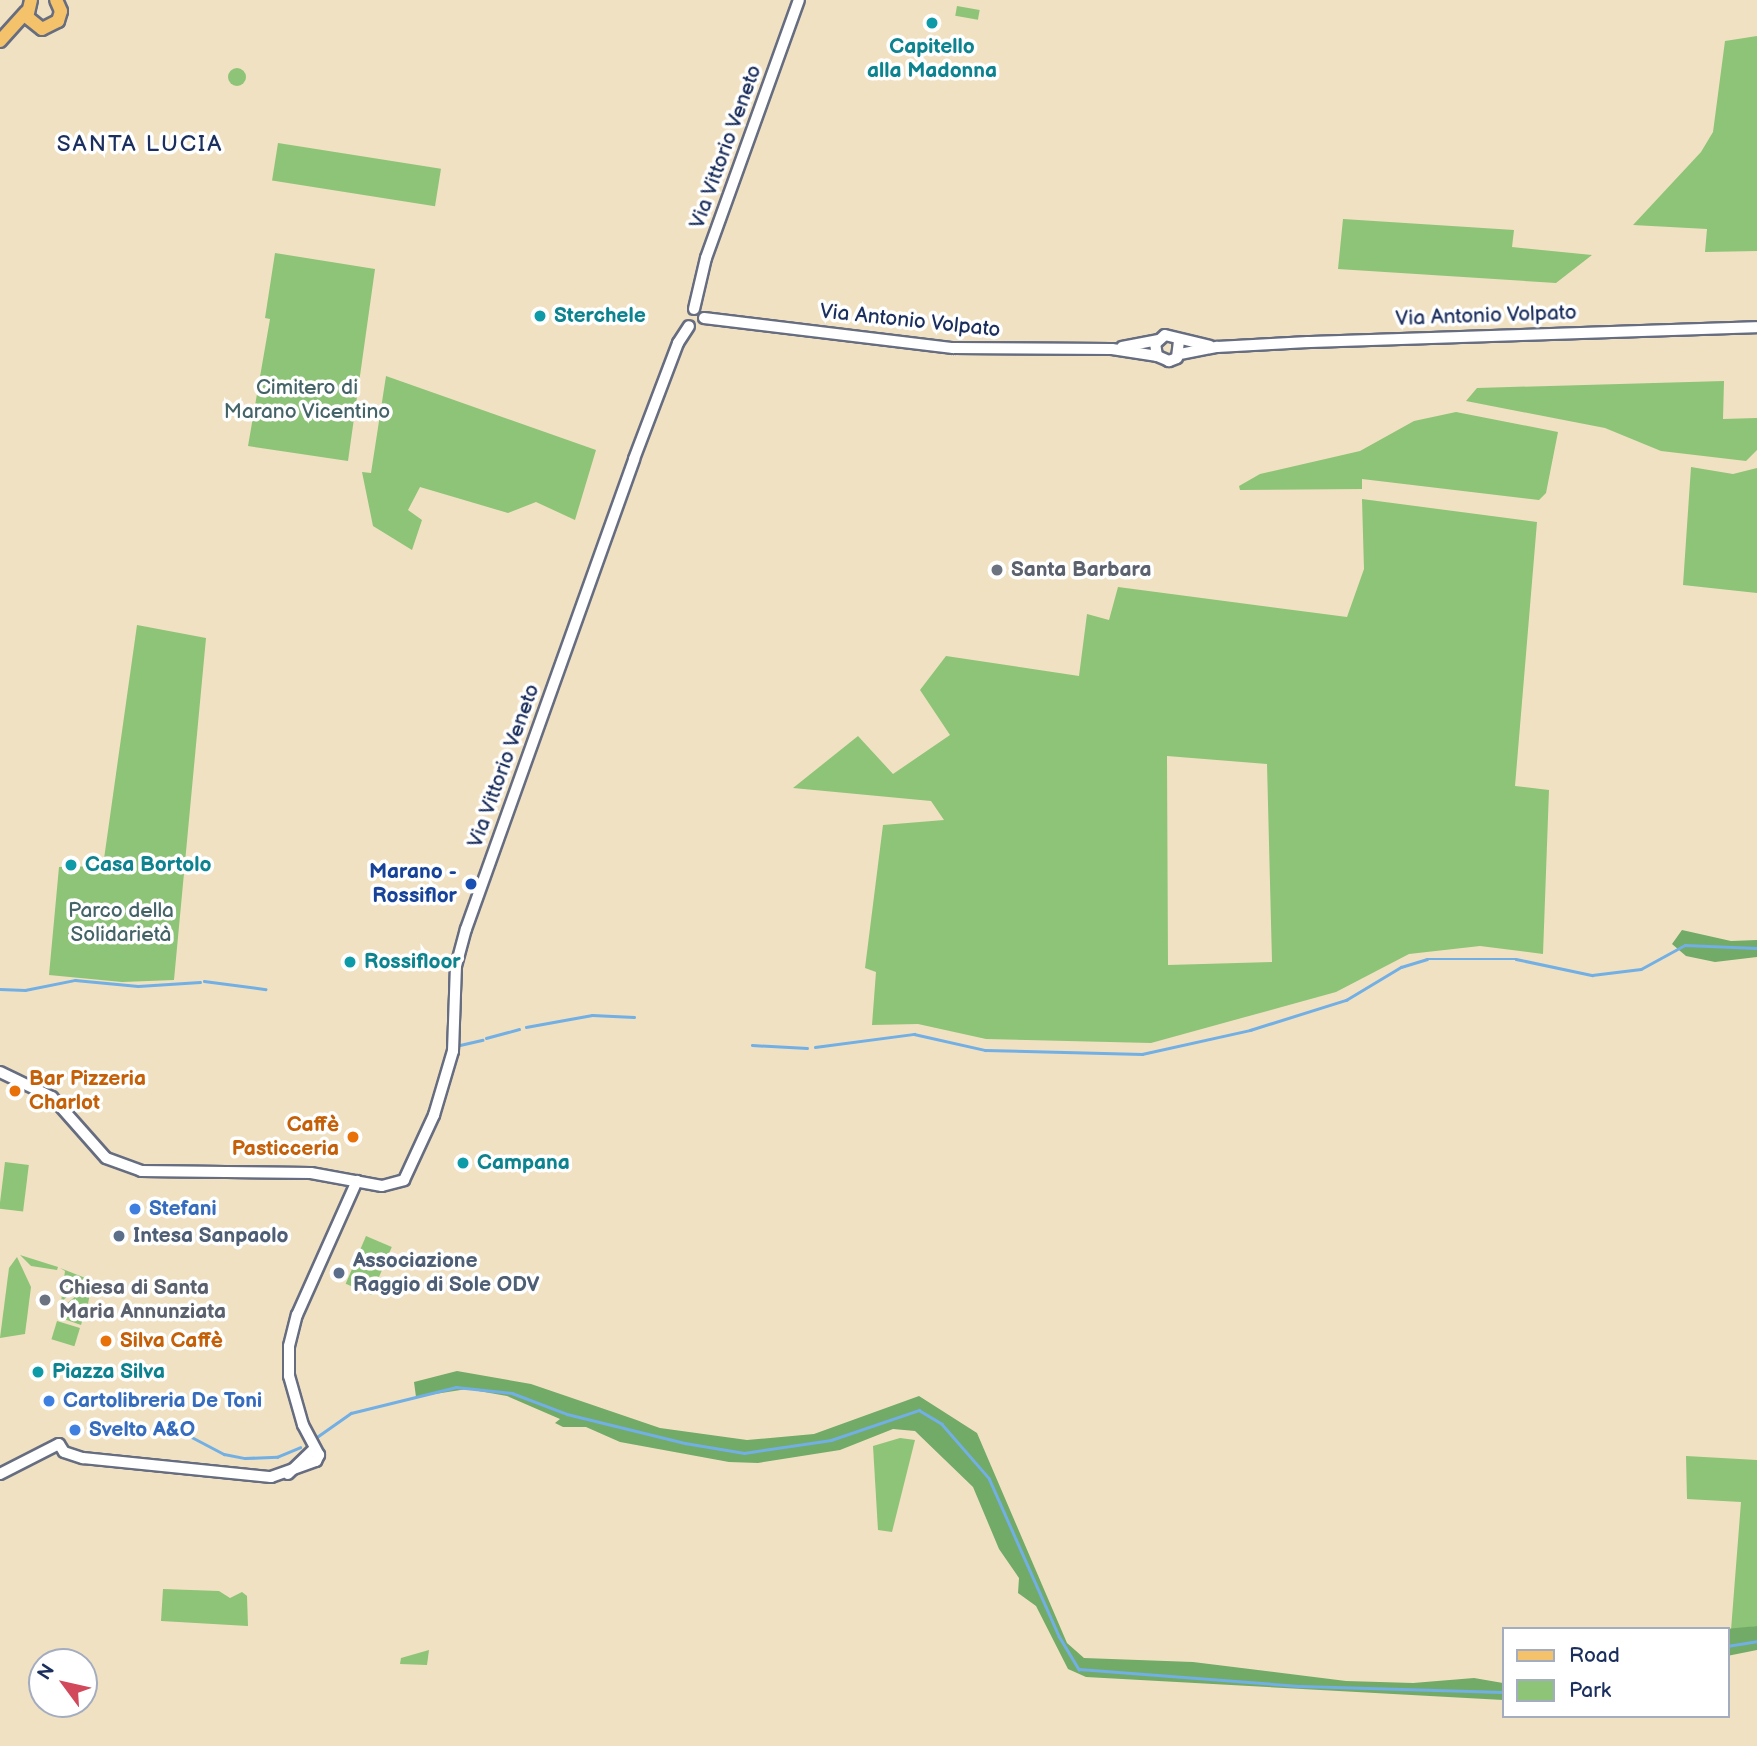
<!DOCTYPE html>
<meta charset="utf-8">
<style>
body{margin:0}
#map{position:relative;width:1757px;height:1746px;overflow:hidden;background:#f0e1c2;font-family:"Balsamiq Sans",sans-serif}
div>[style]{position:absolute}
.green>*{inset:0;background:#8dc477;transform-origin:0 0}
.round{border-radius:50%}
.forest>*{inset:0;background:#72aa68}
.stream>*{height:2.5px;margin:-1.25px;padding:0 1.25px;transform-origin:1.25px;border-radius:1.25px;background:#72afe4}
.roads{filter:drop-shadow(2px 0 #666d81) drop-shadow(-2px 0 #666d81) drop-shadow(0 2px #666d81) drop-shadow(0 -2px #666d81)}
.minor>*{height:10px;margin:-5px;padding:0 5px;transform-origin:5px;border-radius:5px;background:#fff}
.major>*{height:12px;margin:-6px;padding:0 6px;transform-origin:6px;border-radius:6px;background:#f3c26a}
.dots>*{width:19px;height:19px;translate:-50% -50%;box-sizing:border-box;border:4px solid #fff;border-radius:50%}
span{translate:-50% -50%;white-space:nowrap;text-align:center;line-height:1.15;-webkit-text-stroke:7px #fff;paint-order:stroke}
.culture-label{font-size:21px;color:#0d838f;font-weight:700}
.left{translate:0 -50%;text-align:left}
.street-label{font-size:21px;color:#1b2f5e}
.park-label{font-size:21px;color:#436367}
.worship-label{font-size:21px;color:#5b616d;font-weight:700}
.transit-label{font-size:21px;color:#164399;font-weight:700}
.right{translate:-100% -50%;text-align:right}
.food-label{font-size:21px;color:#c56008;font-weight:700}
.shop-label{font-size:21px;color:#366cbe;font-weight:700}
.service-label{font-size:21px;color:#4e5e75;font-weight:700}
.neighbourhood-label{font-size:23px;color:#1b2f5e;letter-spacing:2px}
.legend{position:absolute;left:1502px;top:1627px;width:228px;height:91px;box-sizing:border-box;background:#fff;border:2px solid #a4acbf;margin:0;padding:9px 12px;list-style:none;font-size:21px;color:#1b2f5e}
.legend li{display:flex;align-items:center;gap:14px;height:35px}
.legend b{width:35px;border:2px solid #a4acbf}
.north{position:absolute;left:28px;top:1648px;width:70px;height:70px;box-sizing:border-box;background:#fff;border:2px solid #a4acbf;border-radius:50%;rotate:303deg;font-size:19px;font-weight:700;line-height:28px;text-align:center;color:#1b2f5e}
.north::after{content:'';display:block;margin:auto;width:24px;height:32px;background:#d1495b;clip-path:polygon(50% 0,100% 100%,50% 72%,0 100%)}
</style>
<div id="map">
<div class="green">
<i style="left:957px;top:6px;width:23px;height:10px;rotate:10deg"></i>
<i style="clip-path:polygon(1757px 36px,1757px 251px,1705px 252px,1707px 229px,1633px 225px,1701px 152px,1713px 132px,1725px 41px)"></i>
<i class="round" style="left:228px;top:68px;width:18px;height:18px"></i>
<i style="left:278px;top:143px;width:165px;height:38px;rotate:9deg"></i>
<i style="clip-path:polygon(1343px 219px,1514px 230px,1512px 247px,1592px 255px,1556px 283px,1338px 269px)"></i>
<i style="clip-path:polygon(275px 253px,375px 269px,348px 461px,248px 446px,270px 319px,265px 318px)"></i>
<i style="clip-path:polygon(386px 376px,596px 450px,575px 520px,536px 502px,508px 513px,420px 487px,408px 510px,422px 520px,412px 550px,373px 526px,362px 472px,371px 473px)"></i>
<i style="clip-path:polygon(1724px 381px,1723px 419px,1757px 418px,1757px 450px,1746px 461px,1661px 451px,1605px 428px,1466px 401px,1477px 388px)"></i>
<i style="clip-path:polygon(1456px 412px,1558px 432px,1546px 493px,1539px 500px,1362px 479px,1362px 489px,1240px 490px,1239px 486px,1260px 474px,1360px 451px,1414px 421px)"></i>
<i style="clip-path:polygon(1691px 467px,1733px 474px,1757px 468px,1757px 593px,1683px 585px)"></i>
<i style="clip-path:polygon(evenodd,1362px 499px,1537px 522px,1515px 786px,1549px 790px,1543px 954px,1480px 946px,1409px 954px,1336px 992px,1151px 1043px,986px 1039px,918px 1024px,872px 1025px,876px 972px,865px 968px,883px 825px,944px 820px,931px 801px,793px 788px,858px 736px,893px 774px,950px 735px,920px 690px,946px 656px,1079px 676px,1087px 614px,1109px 620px,1118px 587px,1347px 617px,1364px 569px,1362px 499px,1167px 756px,1267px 764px,1272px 962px,1168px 965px,1167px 756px)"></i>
<i style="clip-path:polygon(137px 625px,206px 638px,174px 980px,122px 982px,49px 975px,59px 867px,103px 866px)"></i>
<i style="left:5px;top:1162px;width:24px;height:47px;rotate:7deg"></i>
<i style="left:366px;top:1236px;width:28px;height:52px;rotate:23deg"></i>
<i style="clip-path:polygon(20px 1255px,58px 1267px,57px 1270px,31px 1266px)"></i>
<i style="clip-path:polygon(17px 1257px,31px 1287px,25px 1334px,0 1338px,9px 1268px)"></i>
<i style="clip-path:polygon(60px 1268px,88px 1279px,61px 1302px,65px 1271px)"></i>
<i style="clip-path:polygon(92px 1283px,88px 1304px,65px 1305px)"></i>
<i style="clip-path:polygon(79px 1305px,86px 1308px,81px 1325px,58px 1317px,64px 1307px)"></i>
<i style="left:57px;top:1321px;width:24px;height:19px;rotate:17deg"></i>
<i style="clip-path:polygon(900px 1438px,915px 1440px,892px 1532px,878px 1530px,873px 1446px)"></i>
<i style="clip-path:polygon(1686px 1456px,1757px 1460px,1757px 1626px,1731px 1630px,1741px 1502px,1687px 1499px)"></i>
<i style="clip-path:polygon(163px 1589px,219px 1591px,230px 1598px,242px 1592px,247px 1596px,248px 1626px,161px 1621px)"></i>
<i style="clip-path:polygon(429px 1650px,427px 1665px,400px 1664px,401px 1658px)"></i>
</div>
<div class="forest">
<i style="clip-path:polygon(1682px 930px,1731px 941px,1757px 940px,1757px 957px,1715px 962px,1686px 956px,1672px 944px)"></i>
<i style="clip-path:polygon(457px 1371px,531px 1384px,660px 1428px,747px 1440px,814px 1434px,919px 1396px,977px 1433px,1067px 1643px,1084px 1658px,1193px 1662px,1346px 1681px,1413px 1683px,1474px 1678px,1503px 1683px,1503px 1700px,1086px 1677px,1068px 1669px,1036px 1606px,1018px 1593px,1019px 1578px,999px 1549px,973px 1487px,915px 1431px,893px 1429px,840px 1450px,758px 1463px,729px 1462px,620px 1442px,586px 1427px,563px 1427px,555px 1423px,560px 1419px,507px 1396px,467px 1389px,416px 1397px,414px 1382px)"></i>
<i style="clip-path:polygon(1757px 1626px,1757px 1650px,1727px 1656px,1726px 1629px)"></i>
</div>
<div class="stream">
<i style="left:204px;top:981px;width:62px;rotate:7.5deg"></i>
<i style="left:0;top:989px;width:25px;rotate:2deg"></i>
<i style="left:25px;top:990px;width:51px;rotate:-11.3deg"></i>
<i style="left:75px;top:980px;width:63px;rotate:5.4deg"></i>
<i style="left:138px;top:986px;width:62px;rotate:-3.7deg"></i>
<i style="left:526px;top:1027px;width:67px;rotate:-10.3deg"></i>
<i style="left:592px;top:1015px;width:42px;rotate:2.7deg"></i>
<i style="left:486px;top:1038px;width:34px;rotate:-15deg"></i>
<i style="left:460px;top:1045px;width:23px;rotate:-13deg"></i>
<i style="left:752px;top:1045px;width:55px;rotate:3.1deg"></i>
<i style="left:815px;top:1047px;width:100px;rotate:-7.5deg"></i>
<i style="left:914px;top:1034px;width:73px;rotate:12.7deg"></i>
<i style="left:985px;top:1050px;width:157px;rotate:1.5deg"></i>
<i style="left:1142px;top:1054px;width:111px;rotate:-12.5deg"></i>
<i style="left:1250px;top:1030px;width:101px;rotate:-17.4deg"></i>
<i style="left:1346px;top:1000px;width:64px;rotate:-31deg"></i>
<i style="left:1401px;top:967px;width:27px;rotate:-17deg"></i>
<i style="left:1427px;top:959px;width:89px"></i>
<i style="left:1516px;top:959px;width:78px;rotate:11.9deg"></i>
<i style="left:1592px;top:975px;width:49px;rotate:-7deg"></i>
<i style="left:1641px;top:969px;width:50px;rotate:-28.6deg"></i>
<i style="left:1685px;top:945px;width:72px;rotate:2.4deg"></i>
<i style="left:186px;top:1434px;width:43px;rotate:27.8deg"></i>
<i style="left:224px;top:1454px;width:21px;rotate:11deg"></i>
<i style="left:245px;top:1458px;width:32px;rotate:-2deg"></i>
<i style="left:277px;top:1457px;width:25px;rotate:-23deg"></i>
<i style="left:314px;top:1439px;width:45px;rotate:-35.1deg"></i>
<i style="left:351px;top:1413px;width:108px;rotate:-13.9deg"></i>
<i style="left:456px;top:1387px;width:56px;rotate:6.1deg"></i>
<i style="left:512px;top:1393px;width:59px;rotate:20.9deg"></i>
<i style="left:567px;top:1414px;width:122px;rotate:13.8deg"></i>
<i style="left:685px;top:1443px;width:60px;rotate:9.6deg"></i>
<i style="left:744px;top:1453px;width:88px;rotate:-8.5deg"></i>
<i style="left:831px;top:1440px;width:93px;rotate:-18.8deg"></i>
<i style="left:919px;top:1410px;width:27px;rotate:31deg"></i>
<i style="left:942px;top:1424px;width:72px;rotate:49deg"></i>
<i style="left:989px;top:1478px;width:173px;rotate:66.1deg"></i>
<i style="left:1059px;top:1636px;width:39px;rotate:59deg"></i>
<i style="left:1079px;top:1669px;width:223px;rotate:4.4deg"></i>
<i style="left:1301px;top:1686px;width:202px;rotate:1.7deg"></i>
<i style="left:1727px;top:1646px;width:30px;rotate:-9deg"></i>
</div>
<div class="roads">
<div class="minor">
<i style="left:694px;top:309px;width:52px;rotate:-76.8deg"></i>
<i style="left:706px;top:258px;width:274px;rotate:-70.2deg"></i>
<i style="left:704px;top:318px;width:251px;rotate:6.9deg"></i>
<i style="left:953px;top:348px;width:159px;rotate:0.4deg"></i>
<i style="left:1112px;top:349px;width:46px;rotate:8.8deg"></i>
<i style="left:1179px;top:341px;width:17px;rotate:97deg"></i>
<i style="left:1177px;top:358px;width:9px;rotate:159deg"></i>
<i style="left:1169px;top:361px;width:13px;rotate:-157deg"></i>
<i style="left:1157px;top:356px;width:12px;rotate:-99deg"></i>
<i style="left:1155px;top:344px;width:13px;rotate:-42deg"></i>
<i style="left:1165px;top:335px;width:46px;rotate:13.7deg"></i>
<i style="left:1122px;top:347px;width:36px;rotate:-11deg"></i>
<i style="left:1180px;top:354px;width:38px;rotate:-11deg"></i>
<i style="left:1217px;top:347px;width:91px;rotate:-3.1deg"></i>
<i style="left:1308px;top:342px;width:449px;rotate:-1.9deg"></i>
<i style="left:0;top:1072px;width:58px;rotate:25.7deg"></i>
<i style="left:52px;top:1097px;width:81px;rotate:48.5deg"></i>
<i style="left:106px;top:1158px;width:37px;rotate:20deg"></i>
<i style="left:141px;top:1171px;width:170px;rotate:0.7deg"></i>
<i style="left:311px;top:1173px;width:72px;rotate:10.4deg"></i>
<i style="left:382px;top:1186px;width:23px;rotate:-15deg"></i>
<i style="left:404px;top:1180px;width:72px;rotate:-65.2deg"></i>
<i style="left:434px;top:1115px;width:67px;rotate:-73.5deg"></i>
<i style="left:453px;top:1051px;width:85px;rotate:-88deg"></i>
<i style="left:456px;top:966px;width:38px;rotate:-75deg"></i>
<i style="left:466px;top:929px;width:499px;rotate:-70.3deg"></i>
<i style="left:634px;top:459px;width:124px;rotate:-69.2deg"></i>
<i style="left:678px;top:343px;width:20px;rotate:-57deg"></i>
<i style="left:0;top:1474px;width:66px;rotate:-27deg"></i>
<i style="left:59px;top:1444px;width:9px;rotate:58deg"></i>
<i style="left:64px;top:1452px;width:20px;rotate:18deg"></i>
<i style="left:83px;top:1458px;width:189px;rotate:5.8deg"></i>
<i style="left:271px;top:1477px;width:48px;rotate:-19.6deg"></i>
<i style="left:316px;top:1461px;width:7px;rotate:-63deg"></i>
<i style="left:319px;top:1455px;width:34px;rotate:-118deg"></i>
<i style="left:303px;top:1425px;width:51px;rotate:-105.9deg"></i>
<i style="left:289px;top:1376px;width:30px;rotate:-90deg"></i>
<i style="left:289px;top:1346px;width:32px;rotate:-76deg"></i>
<i style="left:297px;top:1315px;width:147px;rotate:-65.9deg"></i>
<i style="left:288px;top:1474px;width:36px;rotate:-44deg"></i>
</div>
<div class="major">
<i style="left:31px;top:0;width:17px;rotate:103deg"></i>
<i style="left:27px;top:17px;width:19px;rotate:39deg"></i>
<i style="left:42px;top:29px;width:18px;rotate:-27deg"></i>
<i style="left:58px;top:21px;width:10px;rotate:-73deg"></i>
<i style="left:61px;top:11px;width:12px;rotate:-114deg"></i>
<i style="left:0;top:41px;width:39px;rotate:-48deg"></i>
</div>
</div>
<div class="dots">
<i style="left:932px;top:23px;background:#0f9aa8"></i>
<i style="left:540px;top:316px;background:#0f9aa8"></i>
<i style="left:997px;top:570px;background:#6b7280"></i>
<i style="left:71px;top:865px;background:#0f9aa8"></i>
<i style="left:471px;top:884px;background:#1a4fb4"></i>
<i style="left:350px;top:962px;background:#0f9aa8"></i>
<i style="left:15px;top:1091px;background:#e8710a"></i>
<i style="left:353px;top:1137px;background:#e8710a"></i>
<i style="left:463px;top:1163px;background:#0f9aa8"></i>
<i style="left:135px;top:1209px;background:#3f7fe0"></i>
<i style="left:119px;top:1236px;background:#5c6f8a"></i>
<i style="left:339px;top:1273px;background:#5c6f8a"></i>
<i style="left:45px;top:1300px;background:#6b7280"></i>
<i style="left:106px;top:1341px;background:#e8710a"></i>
<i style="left:38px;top:1372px;background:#0f9aa8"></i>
<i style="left:49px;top:1401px;background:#3f7fe0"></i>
<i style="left:75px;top:1430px;background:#3f7fe0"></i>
</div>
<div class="culture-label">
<span style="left:932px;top:59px">Capitello<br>alla Madonna</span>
<span class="left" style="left:554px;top:316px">Sterchele</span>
<span class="left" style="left:85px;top:865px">Casa Bortolo</span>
<span class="left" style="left:364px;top:962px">Rossifloor</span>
<span class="left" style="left:477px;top:1163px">Campana</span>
<span class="left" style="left:52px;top:1372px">Piazza Silva</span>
</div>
<div class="street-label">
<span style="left:726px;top:147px;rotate:-70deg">Via Vittorio Veneto</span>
<span style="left:1486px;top:316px;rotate:-2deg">Via Antonio Volpato</span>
<span style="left:910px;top:321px;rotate:6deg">Via Antonio Volpato</span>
<span style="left:504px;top:766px;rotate:-70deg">Via Vittorio Veneto</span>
</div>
<div class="park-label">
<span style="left:307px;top:400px">Cimitero di<br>Marano Vicentino</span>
<span style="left:121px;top:923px">Parco della<br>Solidarietà</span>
</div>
<div class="worship-label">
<span class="left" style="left:1011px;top:570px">Santa Barbara</span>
<span class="left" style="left:59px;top:1300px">Chiesa di Santa<br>Maria Annunziata</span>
</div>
<div class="transit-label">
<span class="right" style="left:457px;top:884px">Marano -<br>Rossiflor</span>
</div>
<div class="food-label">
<span class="left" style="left:29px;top:1091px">Bar Pizzeria<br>Charlot</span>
<span class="right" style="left:339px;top:1137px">Caffè<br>Pasticceria</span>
<span class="left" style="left:120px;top:1341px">Silva Caffè</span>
</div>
<div class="shop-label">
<span class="left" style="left:149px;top:1209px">Stefani</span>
<span class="left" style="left:63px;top:1401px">Cartolibreria De Toni</span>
<span class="left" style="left:89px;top:1430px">Svelto A&amp;O</span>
</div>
<div class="service-label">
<span class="left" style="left:133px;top:1236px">Intesa Sanpaolo</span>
<span class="left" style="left:353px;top:1273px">Associazione<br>Raggio di Sole ODV</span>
</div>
<div class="neighbourhood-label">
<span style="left:140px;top:144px">SANTA LUCIA</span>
</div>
<ul class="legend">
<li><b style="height:9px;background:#f3c26a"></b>Road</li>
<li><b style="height:19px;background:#8dc477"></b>Park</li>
</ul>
<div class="north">N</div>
</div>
